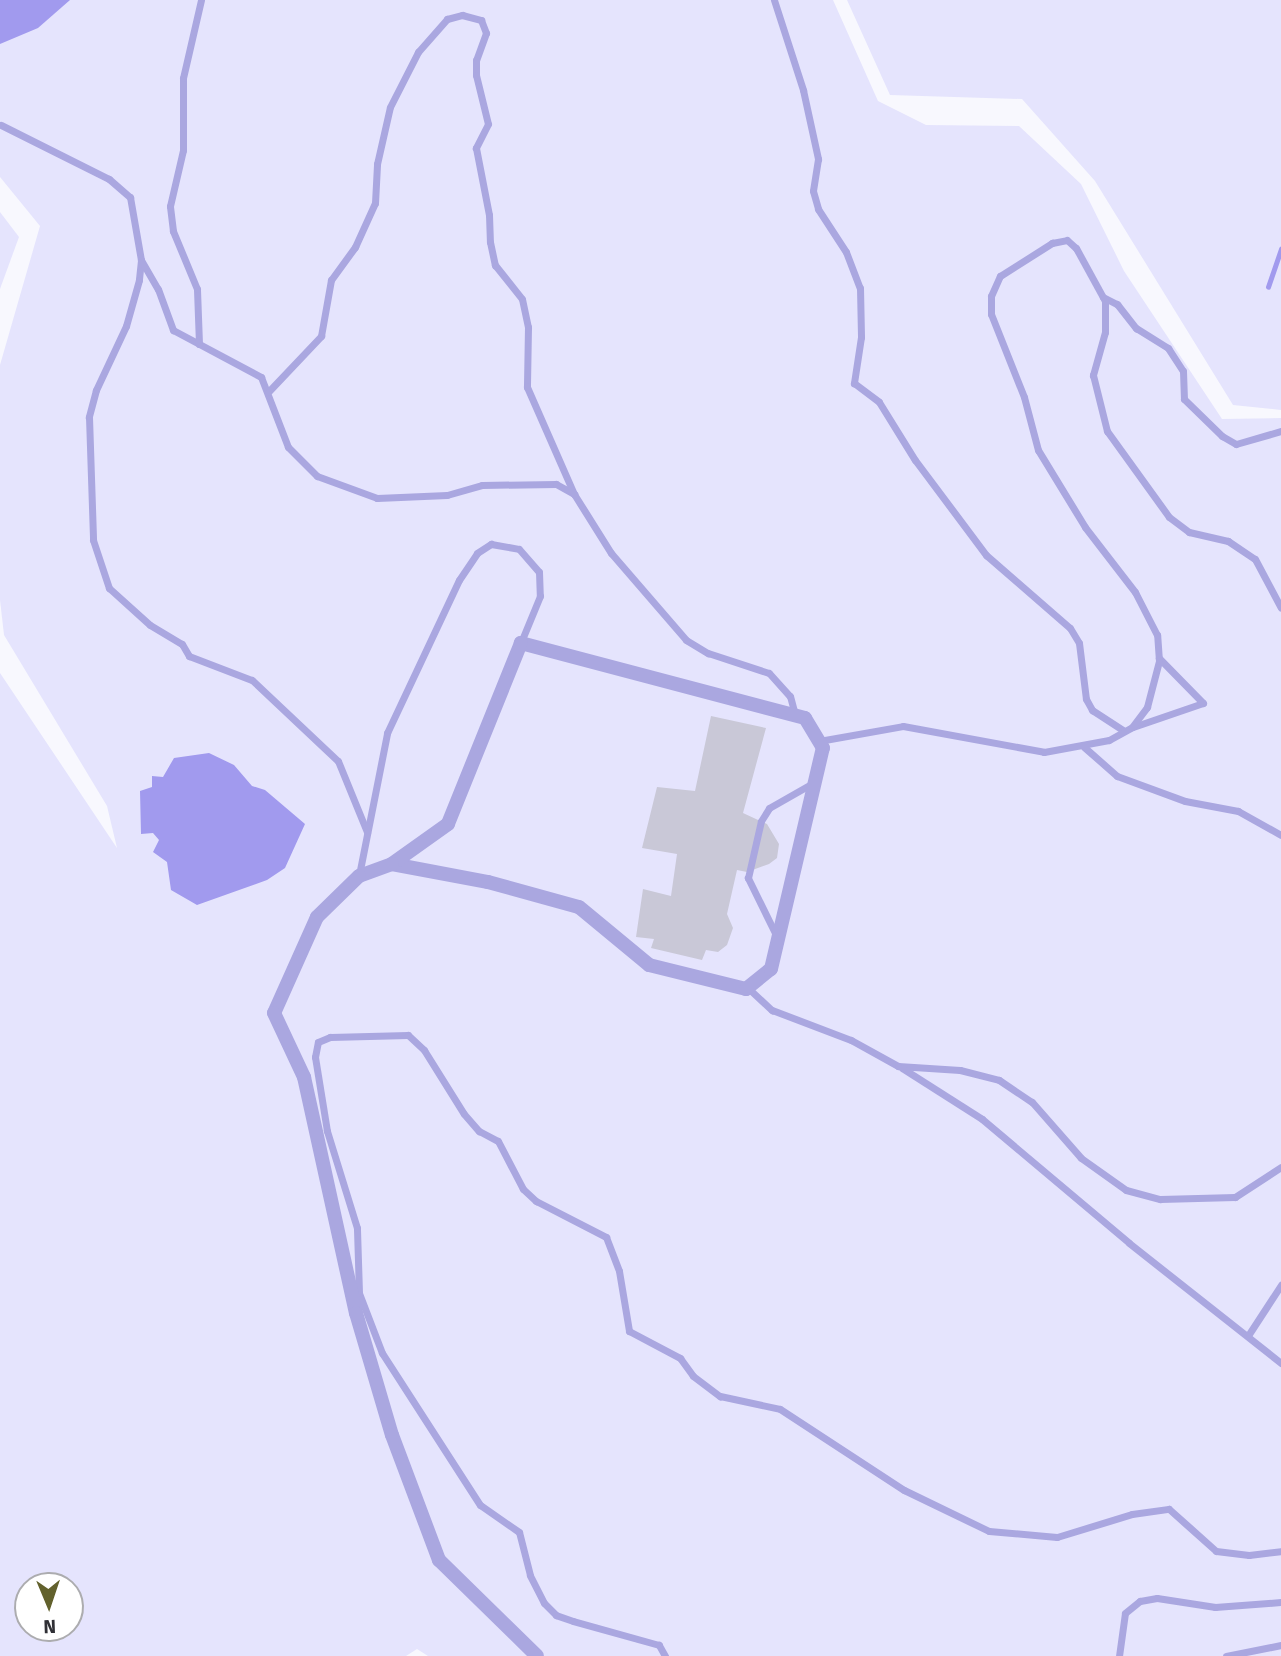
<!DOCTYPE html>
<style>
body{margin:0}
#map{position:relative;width:1281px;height:1656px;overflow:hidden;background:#f8f8fe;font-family:"Fira Sans",sans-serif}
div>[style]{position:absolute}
.green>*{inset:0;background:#e5e4fd}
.water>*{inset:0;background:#a19aee}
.stream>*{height:4.5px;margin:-2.25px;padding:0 2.25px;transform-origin:2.25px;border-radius:2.25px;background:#a19aee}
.building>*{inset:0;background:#c9c8d7}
.service>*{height:7px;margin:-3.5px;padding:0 3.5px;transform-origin:3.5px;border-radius:3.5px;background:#aaa7e0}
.minor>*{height:14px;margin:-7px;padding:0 7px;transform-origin:7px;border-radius:7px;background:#aaa7e0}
span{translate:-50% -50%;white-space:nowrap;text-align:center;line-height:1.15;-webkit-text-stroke:5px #fff;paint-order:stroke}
.north{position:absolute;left:14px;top:1572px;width:70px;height:70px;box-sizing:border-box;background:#fff;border:2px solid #acacaf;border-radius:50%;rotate:178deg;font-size:19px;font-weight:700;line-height:28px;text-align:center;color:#303036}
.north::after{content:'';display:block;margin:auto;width:24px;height:32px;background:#62612d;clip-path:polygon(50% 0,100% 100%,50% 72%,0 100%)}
</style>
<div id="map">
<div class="green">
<i style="clip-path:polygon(evenodd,0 0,833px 0,878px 101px,926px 125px,1019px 126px,1081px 184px,1124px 271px,1222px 419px,1281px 418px,1281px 1656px,428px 1656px,417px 1649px,406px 1656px,0 1656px,0 673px,117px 848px,107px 806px,4px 635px,0 600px,0 365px,40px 226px,0 177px,0 0,28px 1586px,70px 1586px,70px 1628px,28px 1628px,28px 1586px)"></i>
<i style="clip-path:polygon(847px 0,1281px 0,1281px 410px,1233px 405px,1095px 181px,1022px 99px,890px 95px)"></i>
<i style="clip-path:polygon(0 212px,19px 237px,0 289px)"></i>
</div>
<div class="water">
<i style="clip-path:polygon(0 0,70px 0,38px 28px,0 44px)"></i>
<i style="clip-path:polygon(209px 753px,234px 765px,252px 786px,265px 790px,305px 824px,285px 868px,267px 880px,197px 905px,171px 890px,167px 862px,153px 852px,159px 840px,153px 833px,141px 834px,140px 791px,152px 787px,152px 776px,163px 777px,174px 758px)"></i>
</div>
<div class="stream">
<i style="left:1268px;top:287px;width:40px;rotate:-71.1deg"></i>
</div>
<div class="building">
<i style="clip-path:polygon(711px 716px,766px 728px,743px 813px,767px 824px,779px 844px,777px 858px,769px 864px,747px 872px,737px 870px,727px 914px,733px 928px,727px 945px,718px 952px,706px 950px,702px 960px,651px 948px,654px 939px,636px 937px,643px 889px,671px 896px,677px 854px,642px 848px,657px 787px,695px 791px)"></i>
</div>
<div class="service">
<i style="left:774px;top:0;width:95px;rotate:72.1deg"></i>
<i style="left:803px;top:90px;width:71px;rotate:77.7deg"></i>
<i style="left:818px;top:159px;width:32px;rotate:99deg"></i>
<i style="left:813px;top:191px;width:19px;rotate:74deg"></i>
<i style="left:818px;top:209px;width:51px;rotate:56.9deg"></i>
<i style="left:846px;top:252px;width:39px;rotate:69deg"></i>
<i style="left:860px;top:288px;width:49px;rotate:88.8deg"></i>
<i style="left:861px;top:337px;width:47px;rotate:98.7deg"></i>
<i style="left:854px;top:383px;width:31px;rotate:37deg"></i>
<i style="left:879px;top:402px;width:68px;rotate:58.2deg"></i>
<i style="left:915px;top:460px;width:119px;rotate:53.2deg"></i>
<i style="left:986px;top:555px;width:111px;rotate:41deg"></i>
<i style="left:1070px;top:628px;width:17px;rotate:59deg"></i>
<i style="left:1079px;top:643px;width:56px;rotate:82.9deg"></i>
<i style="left:1086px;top:699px;width:13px;rotate:61deg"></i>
<i style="left:1092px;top:710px;width:38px;rotate:33deg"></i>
<i style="left:1px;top:125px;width:121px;rotate:26.6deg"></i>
<i style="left:109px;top:179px;width:28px;rotate:41deg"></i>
<i style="left:130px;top:197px;width:64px;rotate:80.1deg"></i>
<i style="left:141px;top:260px;width:20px;rotate:96deg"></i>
<i style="left:139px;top:280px;width:48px;rotate:105.8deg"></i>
<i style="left:126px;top:326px;width:71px;rotate:115.1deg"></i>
<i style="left:96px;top:390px;width:28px;rotate:105deg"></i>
<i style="left:89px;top:417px;width:123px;rotate:88.1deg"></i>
<i style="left:93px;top:540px;width:51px;rotate:71.6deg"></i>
<i style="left:109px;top:588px;width:55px;rotate:42.1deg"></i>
<i style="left:150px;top:625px;width:37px;rotate:31deg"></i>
<i style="left:182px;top:644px;width:14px;rotate:60deg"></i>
<i style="left:189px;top:656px;width:67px;rotate:20.9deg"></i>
<i style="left:252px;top:680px;width:118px;rotate:43.3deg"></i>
<i style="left:338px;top:761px;width:77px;rotate:67.8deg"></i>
<i style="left:141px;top:260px;width:34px;rotate:60deg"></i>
<i style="left:158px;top:289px;width:44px;rotate:69.9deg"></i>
<i style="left:173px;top:330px;width:100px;rotate:28.1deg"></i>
<i style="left:261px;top:377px;width:75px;rotate:68.9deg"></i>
<i style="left:288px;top:447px;width:41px;rotate:45deg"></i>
<i style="left:317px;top:476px;width:64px;rotate:20.1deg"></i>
<i style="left:377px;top:498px;width:70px;rotate:-2.5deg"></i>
<i style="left:447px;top:495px;width:36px;rotate:-16deg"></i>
<i style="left:482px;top:485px;width:74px;rotate:-0.8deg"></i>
<i style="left:556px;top:484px;width:21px;rotate:29deg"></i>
<i style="left:574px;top:494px;width:70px;rotate:57.9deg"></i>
<i style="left:611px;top:553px;width:115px;rotate:49.2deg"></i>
<i style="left:686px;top:640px;width:26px;rotate:31deg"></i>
<i style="left:708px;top:653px;width:64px;rotate:18.2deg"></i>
<i style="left:769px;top:673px;width:31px;rotate:48deg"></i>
<i style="left:790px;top:696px;width:20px;rotate:75deg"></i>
<i style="left:1103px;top:297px;width:16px;rotate:27deg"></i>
<i style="left:1117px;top:304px;width:31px;rotate:52deg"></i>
<i style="left:1136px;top:328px;width:38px;rotate:32deg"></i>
<i style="left:1168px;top:348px;width:27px;rotate:57deg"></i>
<i style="left:1183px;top:371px;width:28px;rotate:88deg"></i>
<i style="left:1184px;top:399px;width:53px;rotate:44.2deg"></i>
<i style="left:1222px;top:436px;width:16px;rotate:30deg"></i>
<i style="left:1236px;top:444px;width:47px;rotate:-16.1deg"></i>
<i style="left:199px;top:344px;width:55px;rotate:-92.1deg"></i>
<i style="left:197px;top:289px;width:63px;rotate:-112.5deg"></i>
<i style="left:173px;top:231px;width:25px;rotate:-97deg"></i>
<i style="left:170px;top:206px;width:57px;rotate:-76.9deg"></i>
<i style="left:183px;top:150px;width:72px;rotate:-90deg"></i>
<i style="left:183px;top:78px;width:80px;rotate:-77deg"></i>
<i style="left:269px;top:391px;width:76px;rotate:-46.6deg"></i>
<i style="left:321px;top:336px;width:57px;rotate:-79.9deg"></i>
<i style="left:331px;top:280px;width:41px;rotate:-54deg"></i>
<i style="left:355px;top:247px;width:48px;rotate:-65.6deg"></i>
<i style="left:375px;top:203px;width:39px;rotate:-87deg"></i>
<i style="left:377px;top:164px;width:58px;rotate:-77.2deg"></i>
<i style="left:390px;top:107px;width:62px;rotate:-63deg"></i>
<i style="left:418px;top:52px;width:44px;rotate:-48.7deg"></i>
<i style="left:447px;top:19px;width:16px;rotate:-15deg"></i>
<i style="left:462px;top:15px;width:20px;rotate:15deg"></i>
<i style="left:481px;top:20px;width:14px;rotate:69deg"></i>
<i style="left:486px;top:33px;width:29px;rotate:110deg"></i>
<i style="left:476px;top:60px;width:15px;rotate:90deg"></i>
<i style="left:476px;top:75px;width:50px;rotate:76.2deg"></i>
<i style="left:488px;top:124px;width:27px;rotate:117deg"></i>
<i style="left:476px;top:148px;width:68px;rotate:79deg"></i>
<i style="left:489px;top:215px;width:27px;rotate:88deg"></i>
<i style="left:490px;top:242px;width:24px;rotate:78deg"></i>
<i style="left:495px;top:265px;width:43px;rotate:51.5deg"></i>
<i style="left:522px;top:299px;width:29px;rotate:78deg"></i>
<i style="left:528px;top:327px;width:60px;rotate:91deg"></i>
<i style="left:527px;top:387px;width:117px;rotate:66.3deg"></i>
<i style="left:1133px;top:727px;width:74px;rotate:-18.9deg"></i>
<i style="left:1203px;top:703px;width:63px;rotate:-134.4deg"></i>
<i style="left:819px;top:741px;width:85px;rotate:-10.1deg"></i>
<i style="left:903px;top:726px;width:143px;rotate:10.4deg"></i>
<i style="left:1044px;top:752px;width:66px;rotate:-10.5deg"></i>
<i style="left:1109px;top:740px;width:26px;rotate:-29deg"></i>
<i style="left:1132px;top:727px;width:25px;rotate:-53deg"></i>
<i style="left:1147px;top:707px;width:48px;rotate:-75.4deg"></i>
<i style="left:1159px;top:661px;width:26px;rotate:-94deg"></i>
<i style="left:1157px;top:635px;width:48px;rotate:-117.1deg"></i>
<i style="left:1135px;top:592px;width:82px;rotate:-127.6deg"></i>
<i style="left:1085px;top:527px;width:90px;rotate:-121.4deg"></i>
<i style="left:1038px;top:450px;width:55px;rotate:-104.8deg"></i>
<i style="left:1024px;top:397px;width:89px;rotate:-111.7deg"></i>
<i style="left:991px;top:314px;width:18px;rotate:-90deg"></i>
<i style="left:991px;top:296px;width:22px;rotate:-66deg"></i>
<i style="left:1000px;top:276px;width:62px;rotate:-32.4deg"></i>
<i style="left:1052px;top:243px;width:15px;rotate:-11deg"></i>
<i style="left:1067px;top:240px;width:12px;rotate:42deg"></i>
<i style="left:1076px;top:248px;width:60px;rotate:61.3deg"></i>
<i style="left:1105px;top:301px;width:31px;rotate:90deg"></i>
<i style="left:1105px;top:332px;width:45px;rotate:105.6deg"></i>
<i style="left:1093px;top:375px;width:58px;rotate:76deg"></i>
<i style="left:1107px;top:431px;width:106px;rotate:54.2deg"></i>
<i style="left:1169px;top:517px;width:25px;rotate:37deg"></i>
<i style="left:1189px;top:532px;width:40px;rotate:13deg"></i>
<i style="left:1228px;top:541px;width:32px;rotate:34deg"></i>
<i style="left:1255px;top:559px;width:55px;rotate:62deg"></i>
<i style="left:1084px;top:747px;width:44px;rotate:41.3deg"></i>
<i style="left:1117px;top:776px;width:72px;rotate:20.2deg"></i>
<i style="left:1185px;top:801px;width:54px;rotate:10.7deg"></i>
<i style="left:1238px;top:811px;width:49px;rotate:29.2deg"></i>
<i style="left:359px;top:875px;width:145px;rotate:-78.8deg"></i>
<i style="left:387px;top:733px;width:169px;rotate:-64.8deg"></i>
<i style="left:459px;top:580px;width:32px;rotate:-56deg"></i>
<i style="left:477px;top:553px;width:17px;rotate:-33deg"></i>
<i style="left:491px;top:544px;width:28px;rotate:10deg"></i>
<i style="left:519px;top:549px;width:30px;rotate:49deg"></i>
<i style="left:539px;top:572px;width:24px;rotate:88deg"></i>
<i style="left:540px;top:596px;width:50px;rotate:112.4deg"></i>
<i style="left:776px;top:935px;width:64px;rotate:-116.2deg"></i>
<i style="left:748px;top:878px;width:58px;rotate:-77.2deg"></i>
<i style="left:761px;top:821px;width:15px;rotate:-58deg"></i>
<i style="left:769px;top:808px;width:51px;rotate:-29.6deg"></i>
<i style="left:748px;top:988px;width:33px;rotate:43deg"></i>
<i style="left:772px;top:1010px;width:85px;rotate:20.8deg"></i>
<i style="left:851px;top:1040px;width:54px;rotate:29deg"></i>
<i style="left:898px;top:1066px;width:62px;rotate:3.7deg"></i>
<i style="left:960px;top:1070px;width:40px;rotate:14.4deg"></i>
<i style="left:999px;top:1080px;width:40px;rotate:34deg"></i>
<i style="left:1032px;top:1102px;width:74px;rotate:48.8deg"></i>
<i style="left:1081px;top:1158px;width:55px;rotate:35.4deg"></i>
<i style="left:1126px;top:1190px;width:35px;rotate:15deg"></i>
<i style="left:1160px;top:1199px;width:75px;rotate:-1.5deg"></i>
<i style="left:1235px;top:1197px;width:55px;rotate:-33.1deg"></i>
<i style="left:902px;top:1068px;width:95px;rotate:32.5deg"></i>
<i style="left:982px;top:1119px;width:192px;rotate:40.1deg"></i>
<i style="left:1129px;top:1243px;width:194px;rotate:38.3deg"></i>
<i style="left:1249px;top:1334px;width:59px;rotate:-56.9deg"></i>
<i style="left:665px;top:1656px;width:13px;rotate:-119deg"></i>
<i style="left:659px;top:1645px;width:89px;rotate:-164.4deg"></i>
<i style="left:573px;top:1621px;width:18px;rotate:-161deg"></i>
<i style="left:556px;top:1615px;width:17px;rotate:-135deg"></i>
<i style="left:544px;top:1603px;width:31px;rotate:-117deg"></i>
<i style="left:530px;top:1575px;width:44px;rotate:-104.3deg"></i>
<i style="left:519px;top:1532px;width:47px;rotate:-145.3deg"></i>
<i style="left:480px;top:1505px;width:181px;rotate:-122.8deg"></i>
<i style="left:382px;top:1353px;width:64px;rotate:-111deg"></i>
<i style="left:359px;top:1293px;width:65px;rotate:-91.8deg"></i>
<i style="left:357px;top:1228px;width:102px;rotate:-107.2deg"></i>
<i style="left:327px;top:1131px;width:75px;rotate:-99.2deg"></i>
<i style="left:315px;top:1057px;width:15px;rotate:-79deg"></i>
<i style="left:318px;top:1042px;width:13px;rotate:-23deg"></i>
<i style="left:330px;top:1037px;width:78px;rotate:-1.5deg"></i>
<i style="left:408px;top:1035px;width:22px;rotate:43deg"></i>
<i style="left:424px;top:1050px;width:75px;rotate:58deg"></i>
<i style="left:464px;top:1114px;width:23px;rotate:49deg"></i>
<i style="left:479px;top:1131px;width:21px;rotate:28deg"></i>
<i style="left:498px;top:1141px;width:54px;rotate:62.5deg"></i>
<i style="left:523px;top:1189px;width:18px;rotate:43deg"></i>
<i style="left:536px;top:1201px;width:79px;rotate:27.2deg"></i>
<i style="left:606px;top:1237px;width:36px;rotate:69deg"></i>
<i style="left:619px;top:1271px;width:61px;rotate:80.5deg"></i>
<i style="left:629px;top:1331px;width:58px;rotate:27.9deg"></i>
<i style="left:680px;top:1358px;width:22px;rotate:54deg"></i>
<i style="left:693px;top:1376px;width:34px;rotate:37deg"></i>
<i style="left:720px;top:1396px;width:61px;rotate:12.2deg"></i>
<i style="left:780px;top:1409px;width:148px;rotate:33.2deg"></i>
<i style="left:904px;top:1490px;width:94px;rotate:25.8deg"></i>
<i style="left:989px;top:1531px;width:68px;rotate:5deg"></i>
<i style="left:1057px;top:1537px;width:78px;rotate:-17deg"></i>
<i style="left:1132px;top:1514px;width:37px;rotate:-8deg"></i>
<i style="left:1169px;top:1509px;width:63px;rotate:41.8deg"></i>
<i style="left:1216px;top:1551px;width:33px;rotate:7deg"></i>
<i style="left:1249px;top:1555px;width:32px;rotate:-7deg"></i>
<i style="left:1119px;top:1656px;width:43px;rotate:-82.1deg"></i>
<i style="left:1125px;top:1613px;width:19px;rotate:-39deg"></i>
<i style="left:1140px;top:1601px;width:17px;rotate:-10deg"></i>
<i style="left:1157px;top:1598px;width:59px;rotate:8.8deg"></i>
<i style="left:1215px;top:1607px;width:66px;rotate:-4.3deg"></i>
<i style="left:1226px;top:1656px;width:56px;rotate:-11.3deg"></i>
</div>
<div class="minor">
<i style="left:392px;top:864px;width:98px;rotate:10.6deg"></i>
<i style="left:488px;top:882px;width:94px;rotate:15.4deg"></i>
<i style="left:579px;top:907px;width:91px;rotate:39.6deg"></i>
<i style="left:649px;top:965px;width:100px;rotate:13.9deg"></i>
<i style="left:746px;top:989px;width:32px;rotate:-39deg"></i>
<i style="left:771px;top:969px;width:227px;rotate:-76.8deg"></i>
<i style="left:823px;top:748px;width:35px;rotate:-121deg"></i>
<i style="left:805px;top:718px;width:294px;rotate:-165.2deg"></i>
<i style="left:521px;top:643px;width:195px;rotate:112deg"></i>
<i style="left:448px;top:824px;width:69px;rotate:144.5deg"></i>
<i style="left:392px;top:864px;width:35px;rotate:160deg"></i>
<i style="left:359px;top:876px;width:59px;rotate:135.7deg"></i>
<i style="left:317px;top:917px;width:105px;rotate:114.1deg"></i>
<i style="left:274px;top:1013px;width:71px;rotate:64.9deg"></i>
<i style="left:304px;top:1077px;width:242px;rotate:77.6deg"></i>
<i style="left:356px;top:1313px;width:127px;rotate:73.6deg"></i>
<i style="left:392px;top:1435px;width:134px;rotate:69.4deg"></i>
<i style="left:439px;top:1560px;width:137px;rotate:44.4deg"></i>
</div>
<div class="north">N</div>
</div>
